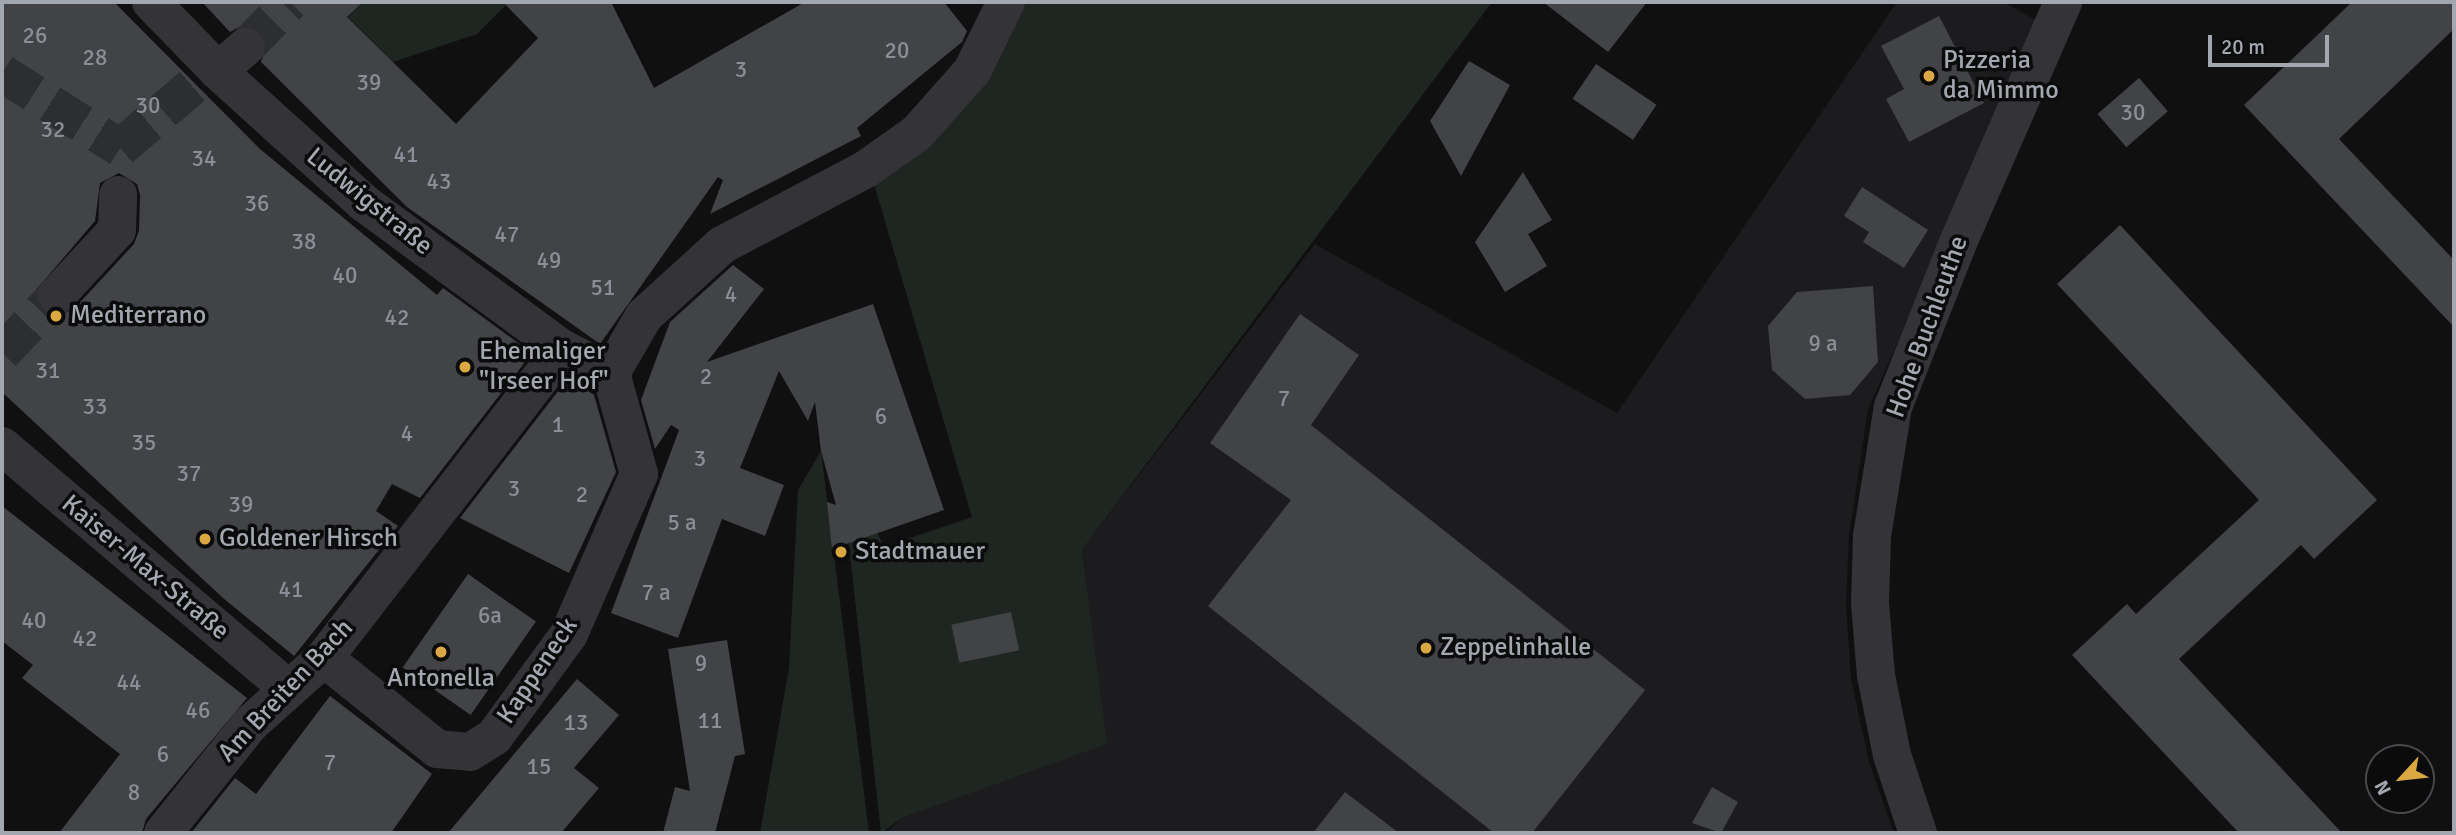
<!DOCTYPE html>
<meta charset="utf-8">
<style>
body{margin:0}
#map{position:relative;width:2456px;height:835px;overflow:hidden;background:#101011;font-family:Signika,sans-serif}
div>[style]{position:absolute}
.built>*{inset:0;background:#1c1c1e}
.green>*{inset:0;background:#1f2520}
.building>*{inset:0;background:#424346;transform-origin:0 0}
.street-tunnel>*{height:38px;margin-top:-19px;transform-origin:0;background:repeating-linear-gradient(90deg,#2d2e31 0 38px,transparent 0 57px)}
.street>*{height:38px;margin:-19px;padding:0 19px;transform-origin:19px;border-radius:19px;background:#343438}
.dots>*{width:19px;height:19px;translate:-50% -50%;box-sizing:border-box;border:4px solid #0b0b0c;border-radius:50%}
span{translate:-50% -50%;white-space:nowrap;text-align:center;line-height:1.15;-webkit-text-stroke:7px #0b0b0c;paint-order:stroke}
.number-label{font-size:23px;color:#8b8e96}
.number-label span{-webkit-text-stroke-width:0}
.poi-label{font-size:26px;color:#a3a7b0}
.left{translate:0 -50%;text-align:left}
.street-label{font-size:26px;color:#a3a7b0}
.frame{position:absolute;inset:0;border:4px solid #a3a7b0;pointer-events:none}
.north{position:absolute;left:2365px;top:744px;width:70px;height:70px;box-sizing:border-box;background:#0b0b0c;border:2px solid #48494e;border-radius:50%;rotate:243deg;font-size:19px;font-weight:700;line-height:28px;text-align:center;color:#a3a7b0}
.north::after{content:'';display:block;margin:auto;width:24px;height:32px;background:#daa740;clip-path:polygon(50% 0,100% 100%,50% 72%,0 100%)}
.scale{position:absolute;left:2208px;top:35px;width:121px;height:32px;box-sizing:border-box;border:4px solid #a3a7b0;border-top:0;padding-left:9px;font-size:21px;line-height:24px;white-space:nowrap;color:#a3a7b0;-webkit-text-stroke:5px #0b0b0c;paint-order:stroke}
</style>
<div id="map">
<div class="built">
<i style="clip-path:polygon(1897px 2px,2004px 2px,2040px 23px,1868px 409px,1849px 536px,1846px 606px,1851px 678px,1869px 762px,1894px 833px,886px 833px,902px 818px,1106px 744px,1082px 550px,1315px 244px,1617px 413px)"></i>
</div>
<div class="green">
<i style="clip-path:polygon(363px 2px,502px 2px,506px 5px,477px 34px,393px 62px,348px 17px)"></i>
<i style="clip-path:polygon(1021px 2px,1492px 2px,1082px 550px,1107px 744px,902px 818px,881px 833px,838px 447px,884px 547px,972px 517px,872px 177px)"></i>
<i style="clip-path:polygon(821px 451px,869px 833px,760px 833px,789px 668px,798px 490px)"></i>
</div>
<div class="building">
<i style="clip-path:polygon(evenodd,2px 2px,114px 2px,260px 149px,437px 295px,443px 288px,532px 353px,420px 498px,392px 484px,376px 511px,398px 526px,294px 656px,223px 598px,2px 392px,2px 2px,119px 173px,137px 184px,140px 195px,139px 231px,134px 244px,73px 310px,52px 316px,36px 302px,36px 290px,95px 221px,100px 183px,119px 173px)"></i>
<i style="clip-path:polygon(202px 2px,363px 2px,347px 17px,456px 124px,538px 38px,503px 2px,611px 2px,654px 88px,805px 2px,944px 2px,967px 31px,962px 42px,857px 128px,861px 136px,710px 214px,723px 180px,718px 177px,600px 344px,407px 207px,261px 62px,268px 44px,262px 32px,243px 25px,230px 32px)"></i>
<i style="clip-path:polygon(1543px 2px,1647px 2px,1608px 52px)"></i>
<i style="clip-path:polygon(2352px 2px,2454px 2px,2454px 29px,2339px 139px,2454px 260px,2454px 327px,2244px 105px)"></i>
<i style="clip-path:polygon(1939px 16px,1984px 103px,1909px 142px,1886px 99px,1904px 89px,1881px 46px)"></i>
<i style="clip-path:polygon(1469px 61px,1510px 85px,1461px 176px,1430px 121px)"></i>
<i style="left:1596px;top:64px;width:73px;height:42px;rotate:34deg"></i>
<i style="left:2139px;top:78px;width:44px;height:55px;rotate:49deg"></i>
<i style="clip-path:polygon(1523px 172px,1552px 220px,1528px 234px,1547px 266px,1505px 292px,1475px 242px)"></i>
<i style="clip-path:polygon(1862px 187px,1928px 230px,1904px 268px,1863px 242px,1869px 232px,1844px 216px)"></i>
<i style="clip-path:polygon(2120px 225px,2377px 500px,2314px 559px,2301px 545px,2179px 659px,2342px 833px,2239px 833px,2072px 655px,2127px 604px,2136px 614px,2259px 500px,2057px 284px)"></i>
<i style="clip-path:polygon(733px 265px,764px 289px,707px 362px,873px 304px,944px 510px,832px 549px,827px 502px,836px 505px,821px 451px,815px 402px,808px 421px,779px 371px,740px 468px,784px 485px,765px 536px,722px 519px,678px 638px,611px 613px,679px 430px,671px 425px,655px 449px,641px 400px,670px 322px)"></i>
<i style="clip-path:polygon(1873px 286px,1878px 362px,1850px 395px,1805px 399px,1772px 370px,1768px 326px,1797px 292px)"></i>
<i style="clip-path:polygon(1300px 314px,1359px 355px,1311px 425px,1645px 690px,1532px 833px,1494px 833px,1208px 606px,1291px 500px,1210px 443px)"></i>
<i style="clip-path:polygon(569px 377px,594px 395px,616px 472px,569px 573px,460px 518px)"></i>
<i style="clip-path:polygon(2px 506px,247px 698px,146px 819px,142px 833px,59px 833px,120px 754px,22px 678px,33px 665px,2px 641px)"></i>
<i style="left:468px;top:574px;width:83px;height:114px;rotate:35deg"></i>
<i style="left:1011px;top:612px;width:39px;height:61px;rotate:78deg"></i>
<i style="clip-path:polygon(727px 640px,745px 754px,735px 756px,715px 833px,663px 833px,675px 787px,690px 791px,668px 649px)"></i>
<i style="clip-path:polygon(577px 679px,619px 715px,574px 768px,599px 788px,561px 833px,448px 833px)"></i>
<i style="clip-path:polygon(330px 696px,432px 774px,391px 833px,191px 833px,235px 778px,256px 794px)"></i>
<i style="clip-path:polygon(1712px 787px,1738px 802px,1721px 833px,1692px 823px)"></i>
<i style="clip-path:polygon(1345px 792px,1399px 833px,1313px 833px)"></i>
</div>
<div class="street-tunnel">
<i style="left:246px;top:47px;width:63px;rotate:-45.6deg"></i>
<i style="left:2px;top:73px;width:140px;rotate:32.4deg"></i>
<i style="left:120px;top:148px;width:99px;rotate:-40.5deg"></i>
<i style="left:2px;top:353px;width:80px;rotate:-46.5deg"></i>
</div>
<div class="street">
<i style="left:151px;top:2px;width:96px;rotate:45.8deg"></i>
<i style="left:218px;top:71px;width:197px;rotate:42.1deg"></i>
<i style="left:364px;top:203px;width:247px;rotate:36.3deg"></i>
<i style="left:563px;top:349px;width:27px;rotate:27deg"></i>
<i style="left:218px;top:71px;width:37px;rotate:-41deg"></i>
<i style="left:57px;top:295px;width:88px;rotate:-47.3deg"></i>
<i style="left:117px;top:230px;width:35px;rotate:-88deg"></i>
<i style="left:611px;top:373px;width:66px;rotate:-59.9deg"></i>
<i style="left:644px;top:316px;width:105px;rotate:-42.3deg"></i>
<i style="left:722px;top:245px;width:163px;rotate:-27.8deg"></i>
<i style="left:866px;top:169px;width:62px;rotate:-35.2deg"></i>
<i style="left:917px;top:133px;width:83px;rotate:-48.4deg"></i>
<i style="left:972px;top:71px;width:77px;rotate:-63.8deg"></i>
<i style="left:2px;top:446px;width:376px;rotate:40.3deg"></i>
<i style="left:324px;top:658px;width:145px;rotate:38.8deg"></i>
<i style="left:437px;top:749px;width:33px;rotate:5deg"></i>
<i style="left:470px;top:752px;width:28px;rotate:-32deg"></i>
<i style="left:494px;top:737px;width:127px;rotate:-53.9deg"></i>
<i style="left:569px;top:634px;width:175px;rotate:-66.4deg"></i>
<i style="left:639px;top:474px;width:105px;rotate:-105.5deg"></i>
<i style="left:163px;top:833px;width:139px;rotate:-51.4deg"></i>
<i style="left:250px;top:724px;width:99px;rotate:-41.7deg"></i>
<i style="left:324px;top:658px;width:391px;rotate:-52.3deg"></i>
<i style="left:1918px;top:833px;width:82px;rotate:-108.4deg"></i>
<i style="left:1892px;top:755px;width:81px;rotate:-101.4deg"></i>
<i style="left:1876px;top:676px;width:73px;rotate:-94.7deg"></i>
<i style="left:1870px;top:603px;width:67px;rotate:-88.3deg"></i>
<i style="left:1872px;top:536px;width:131px;rotate:-80.8deg"></i>
<i style="left:1893px;top:407px;width:174px;rotate:-68.4deg"></i>
<i style="left:1957px;top:245px;width:265px;rotate:-66.4deg"></i>
</div>
<div class="dots">
<i style="left:1929px;top:76px;background:#daa740"></i>
<i style="left:56px;top:316px;background:#daa740"></i>
<i style="left:465px;top:367px;background:#daa740"></i>
<i style="left:205px;top:539px;background:#daa740"></i>
<i style="left:841px;top:552px;background:#daa740"></i>
<i style="left:1426px;top:648px;background:#daa740"></i>
<i style="left:441px;top:652px;background:#daa740"></i>
</div>
<div class="number-label">
<span style="left:35px;top:36px">26</span>
<span style="left:897px;top:51px">20</span>
<span style="left:95px;top:58px">28</span>
<span style="left:741px;top:70px">3</span>
<span style="left:369px;top:83px">39</span>
<span style="left:148px;top:106px">30</span>
<span style="left:2133px;top:113px">30</span>
<span style="left:53px;top:130px">32</span>
<span style="left:406px;top:155px">41</span>
<span style="left:204px;top:159px">34</span>
<span style="left:439px;top:182px">43</span>
<span style="left:257px;top:204px">36</span>
<span style="left:507px;top:235px">47</span>
<span style="left:304px;top:242px">38</span>
<span style="left:549px;top:261px">49</span>
<span style="left:345px;top:276px">40</span>
<span style="left:603px;top:288px">51</span>
<span style="left:731px;top:295px">4</span>
<span style="left:397px;top:318px">42</span>
<span style="left:1823px;top:344px">9 a</span>
<span style="left:48px;top:371px">31</span>
<span style="left:706px;top:377px">2</span>
<span style="left:1284px;top:399px">7</span>
<span style="left:95px;top:407px">33</span>
<span style="left:881px;top:417px">6</span>
<span style="left:558px;top:425px">1</span>
<span style="left:407px;top:434px">4</span>
<span style="left:144px;top:443px">35</span>
<span style="left:700px;top:459px">3</span>
<span style="left:189px;top:474px">37</span>
<span style="left:514px;top:489px">3</span>
<span style="left:582px;top:495px">2</span>
<span style="left:241px;top:505px">39</span>
<span style="left:682px;top:523px">5 a</span>
<span style="left:291px;top:590px">41</span>
<span style="left:656px;top:593px">7 a</span>
<span style="left:490px;top:616px">6a</span>
<span style="left:34px;top:621px">40</span>
<span style="left:85px;top:639px">42</span>
<span style="left:701px;top:664px">9</span>
<span style="left:129px;top:683px">44</span>
<span style="left:198px;top:711px">46</span>
<span style="left:710px;top:721px">11</span>
<span style="left:576px;top:723px">13</span>
<span style="left:163px;top:755px">6</span>
<span style="left:330px;top:763px">7</span>
<span style="left:539px;top:767px">15</span>
<span style="left:134px;top:793px">8</span>
</div>
<div class="poi-label">
<span class="left" style="left:1943px;top:76px">Pizzeria<br>da Mimmo</span>
<span class="left" style="left:70px;top:316px">Mediterrano</span>
<span class="left" style="left:479px;top:367px">Ehemaliger<br>"Irseer Hof"</span>
<span class="left" style="left:219px;top:539px">Goldener Hirsch</span>
<span class="left" style="left:855px;top:552px">Stadtmauer</span>
<span class="left" style="left:1440px;top:648px">Zeppelinhalle</span>
<span style="left:441px;top:679px">Antonella</span>
</div>
<div class="street-label">
<span style="left:369px;top:202px;rotate:39deg">Ludwigstraße</span>
<span style="left:1928px;top:327px;rotate:-70deg">Hohe Buchleuthe</span>
<span style="left:145px;top:568px;rotate:40deg">Kaiser-Max-Straße</span>
<span style="left:538px;top:671px;rotate:-56deg">Kappeneck</span>
<span style="left:286px;top:691px;rotate:-47deg">Am Breiten Bach</span>
</div>
<div class="frame"></div>
<div class="north">N</div>
<div class="scale">20 m</div>
</div>
